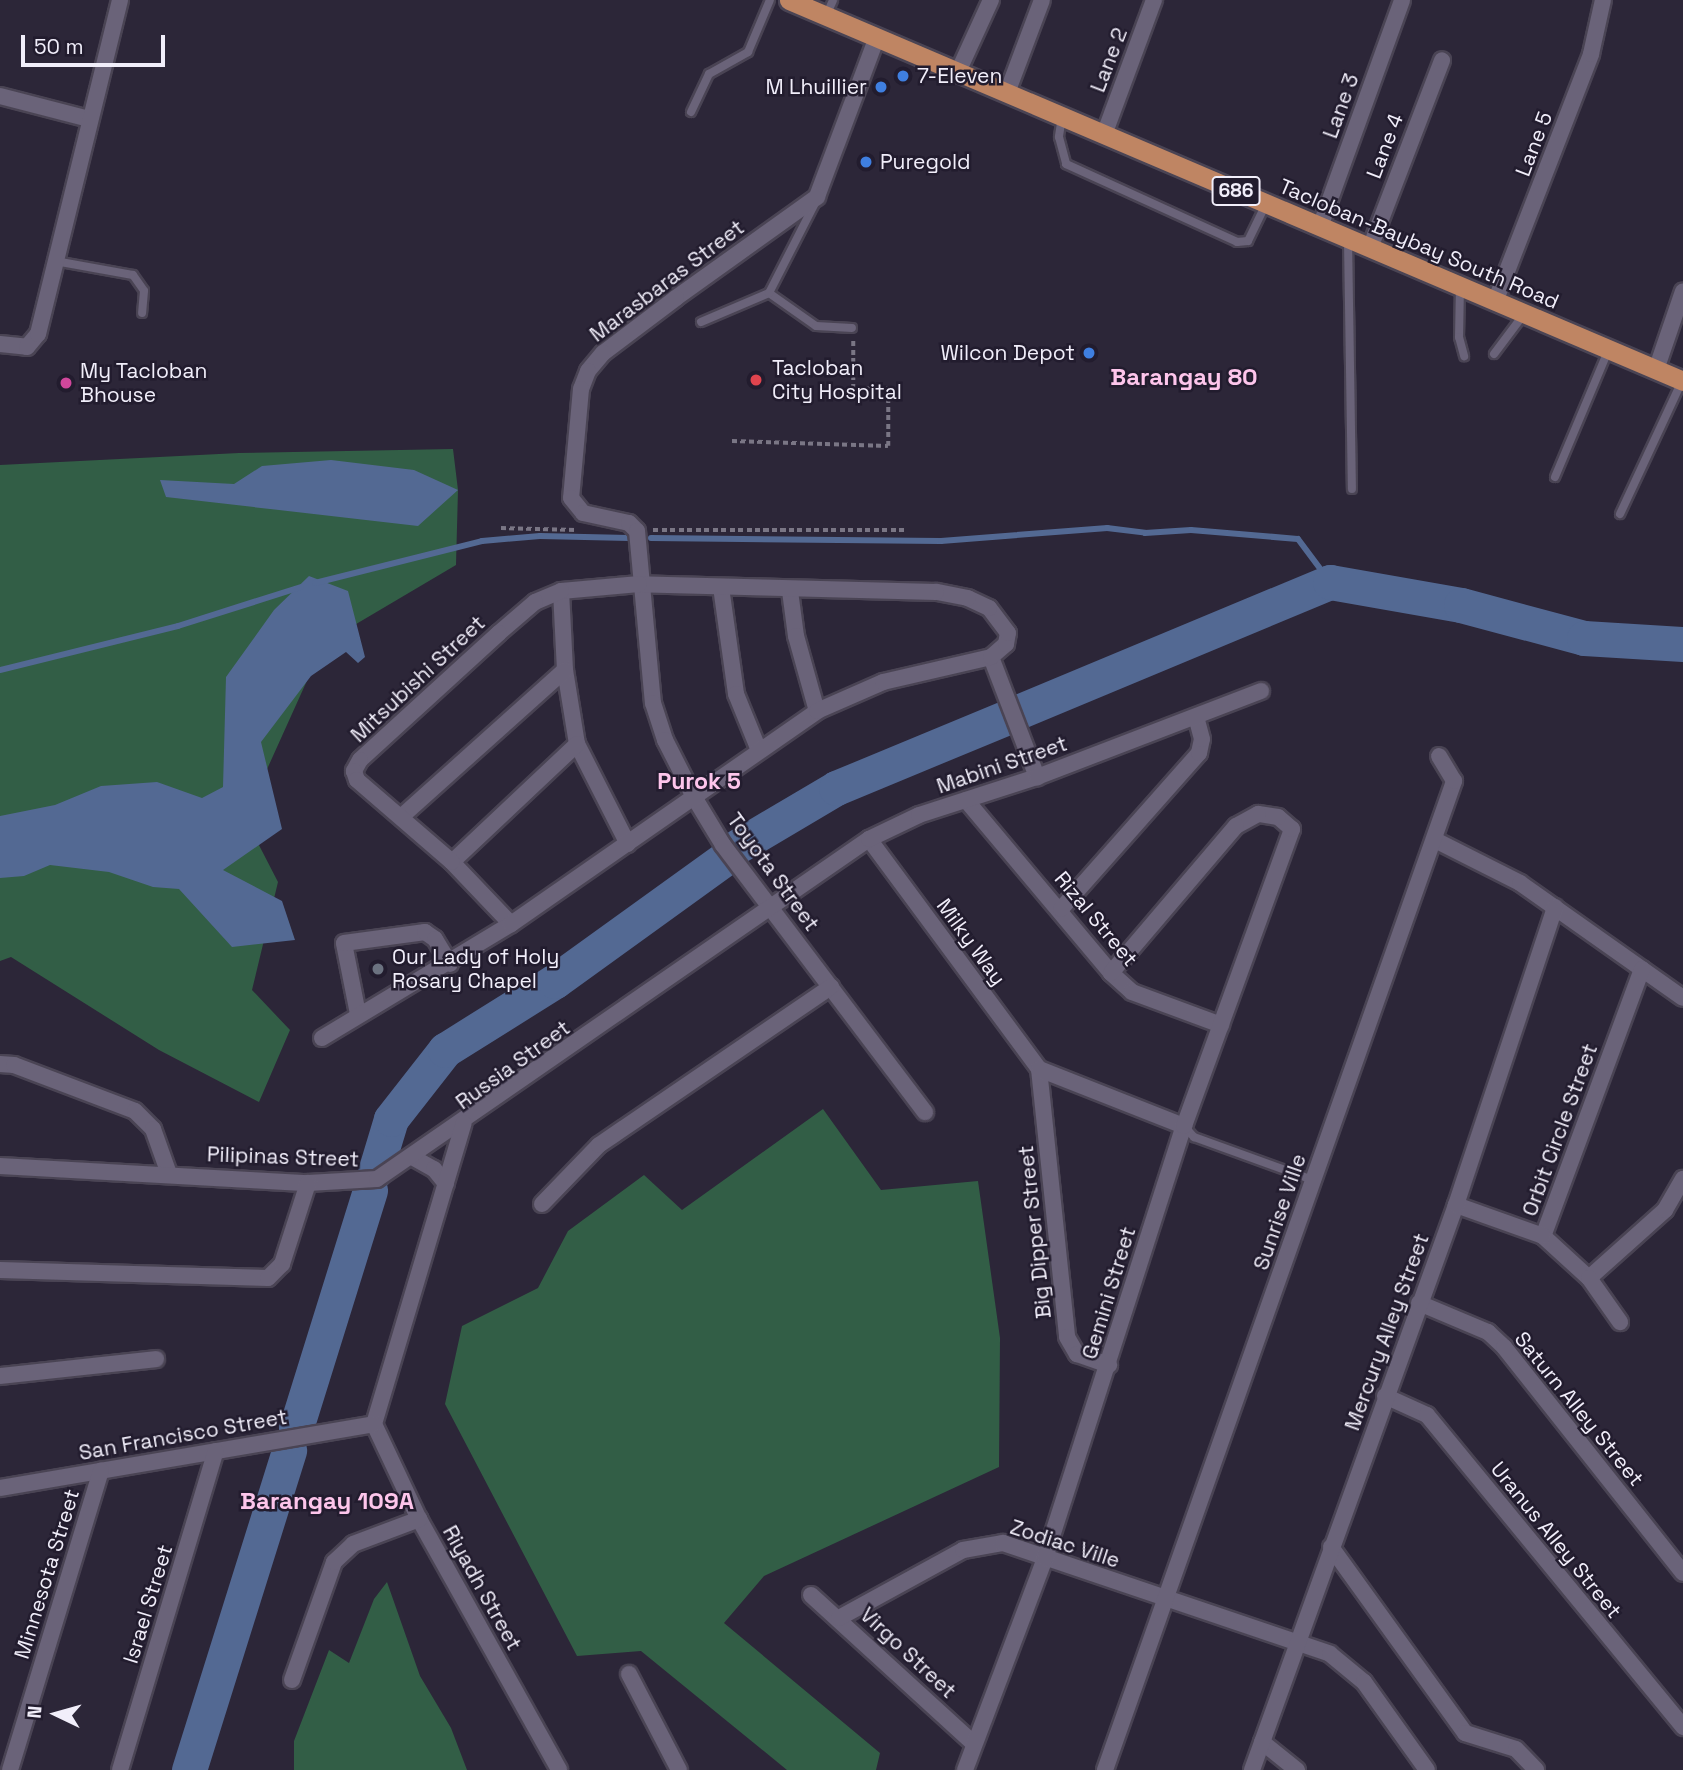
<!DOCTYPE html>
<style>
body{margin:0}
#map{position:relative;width:1683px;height:1770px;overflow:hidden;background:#2c2638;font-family:"Space Grotesk",sans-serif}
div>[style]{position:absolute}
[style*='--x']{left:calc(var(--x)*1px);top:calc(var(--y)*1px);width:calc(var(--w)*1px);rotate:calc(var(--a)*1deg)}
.green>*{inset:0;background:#325e46}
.water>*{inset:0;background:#536993}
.stream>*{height:6px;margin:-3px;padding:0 3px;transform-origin:3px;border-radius:3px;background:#536993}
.river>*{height:35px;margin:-17.5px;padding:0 17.5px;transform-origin:17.5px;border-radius:17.5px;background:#536993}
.path>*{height:3.5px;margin-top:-1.75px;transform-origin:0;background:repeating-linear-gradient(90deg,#7a7685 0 5px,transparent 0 8.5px)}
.roads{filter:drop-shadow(2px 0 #4a4454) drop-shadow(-2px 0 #4a4454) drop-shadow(0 2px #4a4454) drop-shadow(0 -2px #4a4454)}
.service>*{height:8px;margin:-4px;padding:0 4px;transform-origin:4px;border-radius:4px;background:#6a6379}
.minor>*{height:16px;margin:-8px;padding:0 8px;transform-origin:8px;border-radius:8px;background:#6a6379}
.primary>*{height:19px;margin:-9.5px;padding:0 9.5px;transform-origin:9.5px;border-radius:9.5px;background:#bf8563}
.dots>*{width:19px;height:19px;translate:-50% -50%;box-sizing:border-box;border:4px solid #221c2e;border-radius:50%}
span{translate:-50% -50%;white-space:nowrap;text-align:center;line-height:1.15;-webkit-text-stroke:5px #221c2e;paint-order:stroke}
.shield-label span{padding:2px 5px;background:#221c2e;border:2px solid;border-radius:5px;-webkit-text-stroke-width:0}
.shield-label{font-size:19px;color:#f1eefa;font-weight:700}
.street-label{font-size:21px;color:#f1eefa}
.poi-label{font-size:21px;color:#f1eefa}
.left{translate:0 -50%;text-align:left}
.right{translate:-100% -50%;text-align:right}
.neighbourhood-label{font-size:23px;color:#fdc5eb;font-weight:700}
.quarter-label{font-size:24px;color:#fdc5eb;font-weight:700}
.north{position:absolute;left:21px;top:1679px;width:70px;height:70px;-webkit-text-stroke:5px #221c2e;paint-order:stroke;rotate:275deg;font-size:19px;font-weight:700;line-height:28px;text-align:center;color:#f1eefa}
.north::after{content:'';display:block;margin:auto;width:24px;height:32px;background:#f1eefa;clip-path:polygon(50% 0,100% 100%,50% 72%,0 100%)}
.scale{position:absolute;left:21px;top:35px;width:144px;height:32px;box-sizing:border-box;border:4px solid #f1eefa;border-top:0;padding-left:9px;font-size:21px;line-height:24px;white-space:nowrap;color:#f1eefa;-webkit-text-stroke:5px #221c2e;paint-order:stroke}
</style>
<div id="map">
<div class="green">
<div style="clip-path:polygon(453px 449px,458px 490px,456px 565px,324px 643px,245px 818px,278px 882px,252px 990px,290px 1030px,259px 1102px,159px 1050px,11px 957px,0 961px,0 465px,239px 453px)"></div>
<div style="clip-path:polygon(823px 1109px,881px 1190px,978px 1181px,1000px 1338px,999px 1467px,764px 1576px,724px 1623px,880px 1753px,876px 1770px,787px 1770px,641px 1651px,577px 1656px,445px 1404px,462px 1326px,538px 1288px,568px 1231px,644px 1175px,682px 1210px)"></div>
<div style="clip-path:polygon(387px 1582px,420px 1676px,451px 1728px,467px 1770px,294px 1770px,294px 1741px,329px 1650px,349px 1663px,374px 1599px)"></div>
</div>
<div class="water">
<div style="clip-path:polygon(331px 460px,414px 470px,458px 490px,418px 526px,166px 497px,160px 480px,234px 484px,262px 466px)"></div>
<div style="clip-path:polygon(309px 576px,348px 591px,365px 657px,358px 663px,346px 652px,311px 676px,261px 742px,282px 829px,223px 870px,282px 901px,295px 940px,232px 947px,179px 889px,153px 887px,109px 872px,50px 865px,24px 876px,0 878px,0 816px,55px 805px,101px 786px,157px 782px,202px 798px,223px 787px,226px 677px,274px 610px)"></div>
</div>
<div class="stream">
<div style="--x:651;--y:538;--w:290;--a:0.6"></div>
<div style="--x:941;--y:541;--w:167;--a:-4.5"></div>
<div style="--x:1107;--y:528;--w:38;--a:7"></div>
<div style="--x:1145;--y:533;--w:46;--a:-3.7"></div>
<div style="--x:1191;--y:530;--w:107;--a:4.8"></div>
<div style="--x:1298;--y:539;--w:54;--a:53.3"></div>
<div style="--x:315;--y:583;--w:172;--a:-14.1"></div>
<div style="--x:482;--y:541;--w:58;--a:-4.9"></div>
<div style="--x:540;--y:536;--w:89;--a:1.3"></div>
<div style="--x:0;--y:670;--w:183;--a:-13.9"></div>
<div style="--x:178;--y:626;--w:129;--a:-17.6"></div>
</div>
<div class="river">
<div style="--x:1020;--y:711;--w:336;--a:-22.6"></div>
<div style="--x:1330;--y:582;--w:133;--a:10"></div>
<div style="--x:1461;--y:605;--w:127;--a:15"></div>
<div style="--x:1584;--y:638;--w:99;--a:3.5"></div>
<div style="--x:738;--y:846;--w:114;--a:-30.6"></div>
<div style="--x:836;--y:788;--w:183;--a:-22.5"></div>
<div style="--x:375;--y:1172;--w:55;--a:-73.2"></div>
<div style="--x:391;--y:1119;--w:88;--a:-52"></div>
<div style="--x:445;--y:1050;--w:130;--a:-32.1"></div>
<div style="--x:555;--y:981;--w:207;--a:-35.8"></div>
<div style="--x:296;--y:1428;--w:249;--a:-72.7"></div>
<div style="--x:189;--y:1770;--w:335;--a:-72.6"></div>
</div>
<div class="path">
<div style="--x:732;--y:441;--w:156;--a:1.8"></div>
<div style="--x:888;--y:446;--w:57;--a:-90"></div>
<div style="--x:888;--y:389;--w:35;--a:180"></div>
<div style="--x:853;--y:389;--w:48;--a:-90"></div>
<div style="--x:501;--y:528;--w:75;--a:1.5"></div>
<div style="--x:653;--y:530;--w:251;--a:0"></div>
</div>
<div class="roads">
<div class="service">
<div style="--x:826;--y:16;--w:17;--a:-66"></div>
<div style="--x:691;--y:112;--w:42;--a:-64.7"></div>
<div style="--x:709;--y:74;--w:45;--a:-29.4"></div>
<div style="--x:748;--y:52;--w:56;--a:-67.1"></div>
<div style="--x:1062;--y:117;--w:20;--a:99"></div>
<div style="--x:1059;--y:137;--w:28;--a:75"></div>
<div style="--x:1066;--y:164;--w:188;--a:24.5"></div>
<div style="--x:1237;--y:242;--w:11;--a:-5"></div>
<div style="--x:1248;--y:241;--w:41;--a:-64.1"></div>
<div style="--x:1348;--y:240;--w:249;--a:89.1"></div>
<div style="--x:55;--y:261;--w:79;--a:10.2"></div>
<div style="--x:133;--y:275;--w:19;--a:55"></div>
<div style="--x:144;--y:291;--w:22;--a:95"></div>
<div style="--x:1460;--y:286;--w:51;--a:91.1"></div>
<div style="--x:1459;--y:337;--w:20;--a:75"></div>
<div style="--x:769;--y:293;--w:57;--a:35.1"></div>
<div style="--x:816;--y:326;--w:36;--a:3"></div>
<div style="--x:701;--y:322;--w:74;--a:-23.1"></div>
<div style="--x:769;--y:293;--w:101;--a:-62.9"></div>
<div style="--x:1494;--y:354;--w:50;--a:-53.1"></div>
<div style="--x:1555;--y:477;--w:137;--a:-67.2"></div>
<div style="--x:1620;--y:514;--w:147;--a:-65"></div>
<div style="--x:1184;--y:1126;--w:15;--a:48"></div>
<div style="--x:1194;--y:1137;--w:127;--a:19.9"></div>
</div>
<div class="minor">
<div style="--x:877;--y:37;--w:171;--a:110.6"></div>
<div style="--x:817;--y:197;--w:173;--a:144.4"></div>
<div style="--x:676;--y:298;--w:91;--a:143"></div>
<div style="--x:603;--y:353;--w:23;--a:130"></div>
<div style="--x:588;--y:371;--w:19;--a:111"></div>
<div style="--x:581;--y:389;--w:109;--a:95.2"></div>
<div style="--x:571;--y:498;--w:19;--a:51"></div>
<div style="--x:583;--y:513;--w:47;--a:12.3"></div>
<div style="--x:629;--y:523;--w:11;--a:45"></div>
<div style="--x:637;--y:531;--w:173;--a:84.7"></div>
<div style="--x:653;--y:703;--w:39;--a:72"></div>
<div style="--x:665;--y:740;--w:64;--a:63"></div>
<div style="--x:694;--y:797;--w:56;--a:58.9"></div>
<div style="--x:723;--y:845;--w:335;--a:52.9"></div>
<div style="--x:958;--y:72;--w:79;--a:-65.4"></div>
<div style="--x:1007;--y:93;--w:99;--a:-69.4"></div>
<div style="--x:0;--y:96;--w:92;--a:14.5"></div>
<div style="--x:1104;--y:135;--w:144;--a:-69.7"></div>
<div style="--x:1320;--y:227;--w:241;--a:-70.1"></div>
<div style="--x:1370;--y:248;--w:201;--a:-69"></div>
<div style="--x:1495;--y:302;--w:266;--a:-68.8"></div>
<div style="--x:1591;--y:54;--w:55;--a:-77.5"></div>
<div style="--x:0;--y:344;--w:27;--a:6"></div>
<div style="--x:27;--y:347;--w:17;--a:-50"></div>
<div style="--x:38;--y:334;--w:344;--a:-76.2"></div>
<div style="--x:1656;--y:370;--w:83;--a:-71.1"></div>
<div style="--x:721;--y:587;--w:108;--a:82"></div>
<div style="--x:736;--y:694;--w:58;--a:67.8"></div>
<div style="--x:561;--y:591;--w:79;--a:87.1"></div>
<div style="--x:565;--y:670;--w:75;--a:80.8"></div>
<div style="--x:577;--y:744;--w:112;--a:63"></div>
<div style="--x:790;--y:591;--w:45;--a:82.4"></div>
<div style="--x:796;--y:636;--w:78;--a:74.4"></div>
<div style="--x:991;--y:657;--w:129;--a:69"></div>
<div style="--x:966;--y:800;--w:226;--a:50"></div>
<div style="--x:1111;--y:973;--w:28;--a:42"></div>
<div style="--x:1132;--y:992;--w:95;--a:20.3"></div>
<div style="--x:401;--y:817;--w:220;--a:-41.9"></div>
<div style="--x:869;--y:839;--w:286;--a:53.5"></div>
<div style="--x:1435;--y:840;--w:95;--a:26.8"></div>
<div style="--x:1520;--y:883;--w:199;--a:35.2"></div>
<div style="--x:1061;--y:909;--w:208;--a:-48.5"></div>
<div style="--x:1199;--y:753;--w:14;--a:-78"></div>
<div style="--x:1202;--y:739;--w:23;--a:-105"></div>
<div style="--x:511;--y:924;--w:86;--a:-133.6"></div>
<div style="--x:452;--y:862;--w:172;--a:-43.3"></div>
<div style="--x:1642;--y:969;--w:285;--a:110.3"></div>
<div style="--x:1543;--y:1236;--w:62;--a:42.4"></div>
<div style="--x:1589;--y:1278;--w:102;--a:-41.8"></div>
<div style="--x:1665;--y:1210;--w:36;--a:-60"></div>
<div style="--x:358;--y:1014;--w:72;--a:-101.2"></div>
<div style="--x:344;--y:943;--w:82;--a:-7.7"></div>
<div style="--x:425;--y:932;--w:12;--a:35"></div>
<div style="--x:435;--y:939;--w:29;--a:59"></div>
<div style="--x:322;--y:1038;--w:221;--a:-31.1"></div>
<div style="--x:511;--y:924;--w:373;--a:-34.8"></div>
<div style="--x:817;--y:711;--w:72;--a:-23.7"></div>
<div style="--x:883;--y:682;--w:111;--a:-13"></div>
<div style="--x:991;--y:657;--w:20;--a:-41"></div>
<div style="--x:1006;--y:644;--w:11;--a:-80"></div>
<div style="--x:1008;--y:633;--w:31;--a:-127"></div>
<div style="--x:989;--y:608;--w:23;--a:-155"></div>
<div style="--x:968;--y:598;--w:33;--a:-169"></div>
<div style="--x:936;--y:592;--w:297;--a:-178.5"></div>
<div style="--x:639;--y:584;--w:78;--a:174.9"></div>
<div style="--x:561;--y:591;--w:28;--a:157"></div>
<div style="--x:535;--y:602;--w:48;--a:139.3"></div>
<div style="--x:499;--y:633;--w:188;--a:137.6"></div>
<div style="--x:360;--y:760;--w:13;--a:119"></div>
<div style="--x:354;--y:771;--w:9;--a:72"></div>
<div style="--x:357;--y:780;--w:125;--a:40.8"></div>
<div style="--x:0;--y:1064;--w:14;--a:4"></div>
<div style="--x:14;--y:1065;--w:129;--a:20.8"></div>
<div style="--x:135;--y:1111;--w:25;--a:45"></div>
<div style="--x:153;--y:1129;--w:48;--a:70.4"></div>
<div style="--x:1039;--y:1069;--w:269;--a:84"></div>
<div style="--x:1067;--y:1337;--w:20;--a:60"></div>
<div style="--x:1077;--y:1354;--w:34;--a:19"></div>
<div style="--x:1039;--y:1069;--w:156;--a:21.5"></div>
<div style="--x:414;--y:1158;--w:23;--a:29"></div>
<div style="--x:434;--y:1169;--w:19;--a:51"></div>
<div style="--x:0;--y:1166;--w:308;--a:3.2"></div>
<div style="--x:308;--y:1183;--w:69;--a:-3.3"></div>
<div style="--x:377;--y:1179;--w:598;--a:-34.65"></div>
<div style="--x:869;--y:839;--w:55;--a:-25.6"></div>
<div style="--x:919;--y:815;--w:124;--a:-17.9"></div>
<div style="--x:1037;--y:777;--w:240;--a:-21"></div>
<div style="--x:542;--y:1204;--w:82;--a:-46"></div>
<div style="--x:599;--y:1145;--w:281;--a:-34.3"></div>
<div style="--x:1456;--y:1205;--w:92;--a:19.6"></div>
<div style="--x:0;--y:1270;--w:268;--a:1.7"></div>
<div style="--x:268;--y:1278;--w:20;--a:-45"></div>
<div style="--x:282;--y:1264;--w:85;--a:-72.2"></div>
<div style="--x:1589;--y:1278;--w:54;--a:54.8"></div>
<div style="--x:1419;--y:1303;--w:75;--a:22.8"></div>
<div style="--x:1488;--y:1332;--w:22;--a:43"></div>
<div style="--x:1504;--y:1347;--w:288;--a:51.6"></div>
<div style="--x:0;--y:1376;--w:157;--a:-6.2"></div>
<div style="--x:1385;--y:1396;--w:46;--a:24.3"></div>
<div style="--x:1427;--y:1415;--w:404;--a:50.6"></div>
<div style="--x:374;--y:1424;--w:105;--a:64.7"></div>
<div style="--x:419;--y:1519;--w:287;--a:60.8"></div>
<div style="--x:374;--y:1424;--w:314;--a:-73.4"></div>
<div style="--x:0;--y:1488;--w:379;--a:-9.7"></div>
<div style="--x:1331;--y:1547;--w:229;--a:54.2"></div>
<div style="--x:1465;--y:1733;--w:53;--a:17.4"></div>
<div style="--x:1516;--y:1749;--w:29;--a:46"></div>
<div style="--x:811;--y:1595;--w:221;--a:42.4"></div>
<div style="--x:839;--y:1618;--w:141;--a:-28.7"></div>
<div style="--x:963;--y:1550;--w:41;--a:-9.9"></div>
<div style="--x:1003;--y:1543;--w:345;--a:18.7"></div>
<div style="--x:1330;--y:1654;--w:44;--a:39.5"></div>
<div style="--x:1364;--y:1682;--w:108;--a:54.4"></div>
<div style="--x:629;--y:1674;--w:108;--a:62.5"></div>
<div style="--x:292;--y:1680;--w:125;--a:-70.4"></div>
<div style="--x:334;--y:1562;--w:26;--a:-43"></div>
<div style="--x:353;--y:1544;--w:71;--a:-20.7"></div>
<div style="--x:1262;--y:1742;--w:45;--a:38.7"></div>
<div style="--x:10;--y:1770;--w:313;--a:-73.1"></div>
<div style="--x:120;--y:1770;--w:333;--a:-73.3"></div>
<div style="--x:965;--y:1770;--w:227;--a:-69.3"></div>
<div style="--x:1045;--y:1558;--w:454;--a:-72.2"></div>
<div style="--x:1184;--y:1126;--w:316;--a:-70"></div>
<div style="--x:1292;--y:829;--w:18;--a:-139"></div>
<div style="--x:1278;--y:817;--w:20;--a:-171"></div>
<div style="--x:1258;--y:814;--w:25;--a:151"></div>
<div style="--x:1236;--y:826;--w:193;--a:130.4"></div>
<div style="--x:1105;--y:1770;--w:1049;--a:-70.56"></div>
<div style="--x:1454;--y:781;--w:29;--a:-121"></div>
<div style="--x:1252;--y:1770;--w:601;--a:-70.15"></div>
<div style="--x:1456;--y:1205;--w:314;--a:-71.6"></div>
</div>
<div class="primary">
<div style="--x:789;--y:0;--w:972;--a:23.08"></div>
</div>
</div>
<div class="dots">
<div style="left:903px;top:76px;background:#3f7fe0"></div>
<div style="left:881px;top:87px;background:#3f7fe0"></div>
<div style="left:866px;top:162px;background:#3f7fe0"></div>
<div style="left:1089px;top:353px;background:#3f7fe0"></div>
<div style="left:756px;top:380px;background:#e0444e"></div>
<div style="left:66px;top:383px;background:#d1479c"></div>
<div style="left:378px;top:969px;background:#6b7280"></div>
</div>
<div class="shield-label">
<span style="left:1236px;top:191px">686</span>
</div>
<div class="street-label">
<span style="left:1109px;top:60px;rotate:-69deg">Lane 2</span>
<span style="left:1341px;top:106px;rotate:-70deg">Lane 3</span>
<span style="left:1534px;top:144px;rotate:-69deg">Lane 5</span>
<span style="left:1385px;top:146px;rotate:-69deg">Lane 4</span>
<span style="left:1419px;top:244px;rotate:23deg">Tacloban-Baybay South Road</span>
<span style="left:667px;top:281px;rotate:-37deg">Marasbaras Street</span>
<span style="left:418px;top:679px;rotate:-43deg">Mitsubishi Street</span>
<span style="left:1002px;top:765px;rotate:-19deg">Mabini Street</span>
<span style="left:773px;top:872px;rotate:54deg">Toyota Street</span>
<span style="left:1096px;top:919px;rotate:50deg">Rizal Street</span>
<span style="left:971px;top:942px;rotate:54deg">Milky Way</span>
<span style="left:513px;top:1065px;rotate:-36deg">Russia Street</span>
<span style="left:1560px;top:1130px;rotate:-70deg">Orbit Circle Street</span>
<span style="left:283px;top:1157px;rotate:2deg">Pilipinas Street</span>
<span style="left:1280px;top:1212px;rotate:-71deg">Sunrise Ville</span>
<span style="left:1035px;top:1232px;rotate:-96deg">Big Dipper Street</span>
<span style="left:1109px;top:1293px;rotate:-73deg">Gemini Street</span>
<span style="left:1387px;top:1332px;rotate:-70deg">Mercury Alley Street</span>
<span style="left:1579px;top:1409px;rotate:51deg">Saturn Alley Street</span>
<span style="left:183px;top:1435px;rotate:-10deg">San Francisco Street</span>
<span style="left:1556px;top:1540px;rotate:51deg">Uranus Alley Street</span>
<span style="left:1065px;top:1544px;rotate:18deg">Zodiac Ville</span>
<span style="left:47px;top:1574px;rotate:-73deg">Minnesota Street</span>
<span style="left:482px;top:1588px;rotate:61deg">Riyadh Street</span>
<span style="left:148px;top:1604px;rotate:-73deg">Israel Street</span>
<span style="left:908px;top:1653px;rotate:43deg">Virgo Street</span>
</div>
<div class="poi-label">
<span class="left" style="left:917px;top:76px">7-Eleven</span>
<span class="right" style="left:867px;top:87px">M Lhuillier</span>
<span class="left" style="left:880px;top:162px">Puregold</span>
<span class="right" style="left:1075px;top:353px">Wilcon Depot</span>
<span class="left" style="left:772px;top:380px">Tacloban<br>City Hospital</span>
<span class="left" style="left:80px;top:383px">My Tacloban<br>Bhouse</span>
<span class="left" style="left:392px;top:969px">Our Lady of Holy<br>Rosary Chapel</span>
</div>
<div class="neighbourhood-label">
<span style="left:699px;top:781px">Purok 5</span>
</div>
<div class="quarter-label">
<span style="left:1184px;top:377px">Barangay 80</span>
<span style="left:327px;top:1501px">Barangay 109A</span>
</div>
<div class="north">N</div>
<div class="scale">50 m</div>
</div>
